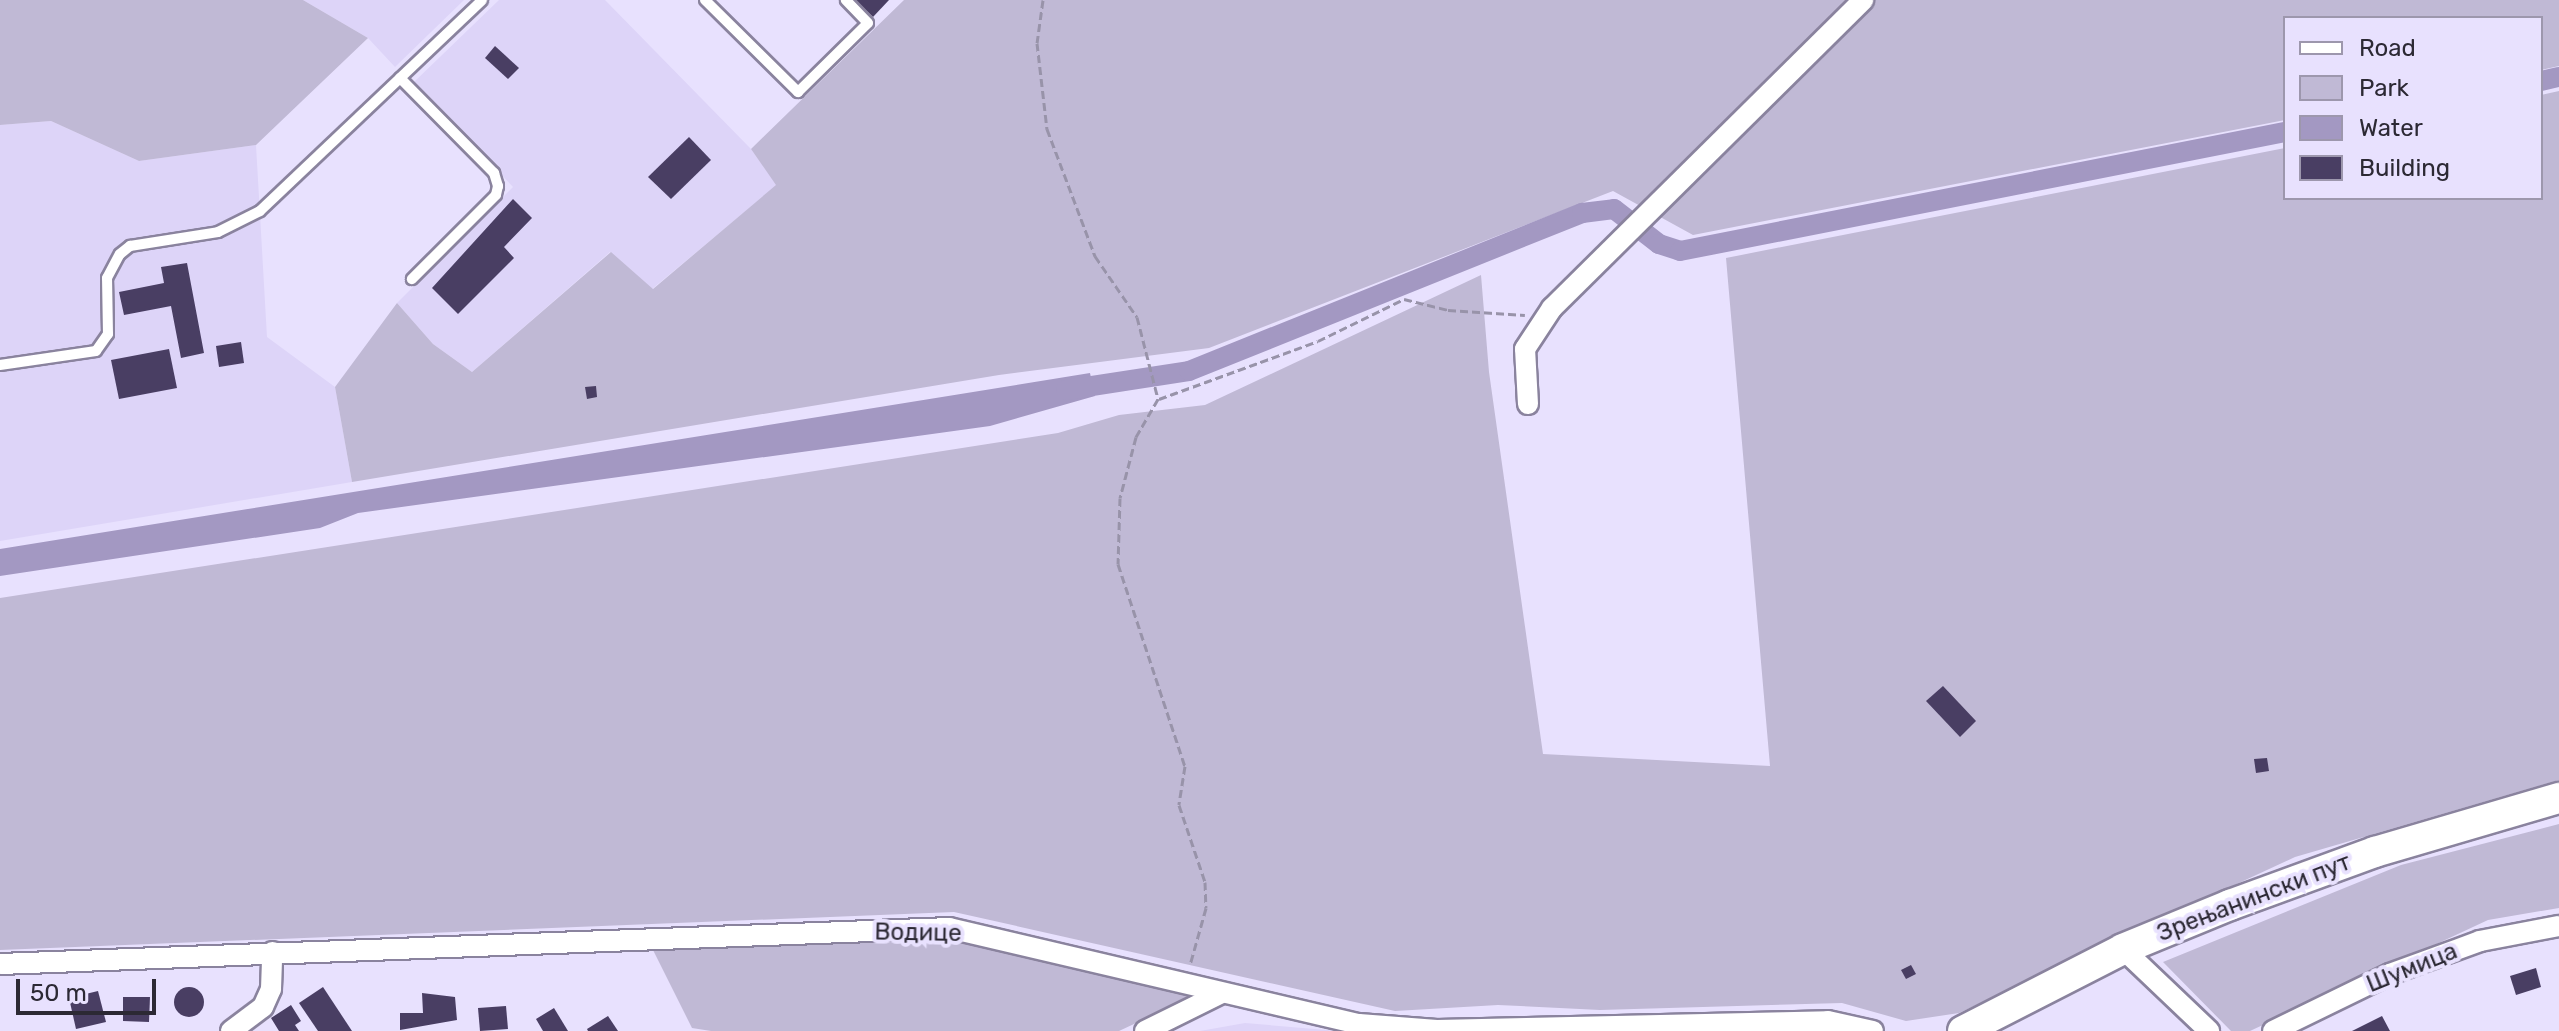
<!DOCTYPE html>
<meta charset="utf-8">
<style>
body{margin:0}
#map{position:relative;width:2559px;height:1031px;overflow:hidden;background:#e8e1fe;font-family:Rubik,sans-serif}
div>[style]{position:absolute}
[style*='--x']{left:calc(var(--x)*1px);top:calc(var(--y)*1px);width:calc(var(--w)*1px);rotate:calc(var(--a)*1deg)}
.built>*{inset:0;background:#ddd4f8}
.green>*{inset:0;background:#c0b9d5}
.water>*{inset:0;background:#a398c2}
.canal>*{height:20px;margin:-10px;padding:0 10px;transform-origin:10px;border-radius:10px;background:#a398c2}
.building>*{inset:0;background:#493e63}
.round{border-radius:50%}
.path>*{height:3px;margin-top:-1.5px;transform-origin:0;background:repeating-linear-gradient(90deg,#9893a9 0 8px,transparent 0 12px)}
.roads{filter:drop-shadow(2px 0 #8a839e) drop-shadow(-2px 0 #8a839e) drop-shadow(0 2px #8a839e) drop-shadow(0 -2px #8a839e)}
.service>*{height:10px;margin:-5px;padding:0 5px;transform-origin:5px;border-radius:5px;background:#fff}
.minor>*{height:20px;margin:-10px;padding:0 10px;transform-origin:10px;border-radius:10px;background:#fff}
.primary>*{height:30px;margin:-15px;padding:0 15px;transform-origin:15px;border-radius:15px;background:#fff}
span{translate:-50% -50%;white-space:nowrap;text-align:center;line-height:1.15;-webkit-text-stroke:8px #e8e1fe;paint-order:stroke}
.street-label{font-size:24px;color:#2c2934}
.legend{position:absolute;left:2283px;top:16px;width:260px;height:184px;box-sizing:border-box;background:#e8e1fe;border:2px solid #9d97ad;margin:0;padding:10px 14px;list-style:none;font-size:24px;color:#2c2934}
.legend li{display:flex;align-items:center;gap:16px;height:40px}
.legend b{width:40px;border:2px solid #9d97ad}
.scale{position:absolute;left:16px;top:979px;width:140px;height:36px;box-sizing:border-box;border:4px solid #2c2934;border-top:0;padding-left:10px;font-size:24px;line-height:28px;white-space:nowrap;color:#2c2934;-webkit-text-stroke:6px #e8e1fe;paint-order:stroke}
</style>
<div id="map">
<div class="built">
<div style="clip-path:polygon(303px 0,464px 0,395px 67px,368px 38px)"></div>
<div style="clip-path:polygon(499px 0,605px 0,751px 149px,777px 185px,652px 289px,610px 252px,472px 372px,433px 344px,397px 303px,513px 187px,414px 82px)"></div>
<div style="clip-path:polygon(51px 121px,139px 161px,256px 145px,267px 337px,335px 387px,352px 482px,0 541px,0 125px)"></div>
<div style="clip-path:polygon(1245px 1023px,1338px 1031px,1200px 1031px)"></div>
</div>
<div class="green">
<div style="clip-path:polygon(0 0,303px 0,368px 38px,256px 145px,139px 161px,51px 121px,0 125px)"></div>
<div style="clip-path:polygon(904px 0,2559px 0,2559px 66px,2541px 70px,2541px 18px,2285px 18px,2285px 120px,1693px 235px,1613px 191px,1209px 348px,999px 375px,352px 482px,335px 387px,397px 303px,433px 344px,472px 372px,611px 252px,653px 289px,776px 185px,751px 149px)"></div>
<div style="clip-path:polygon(2559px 91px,2559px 780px,2295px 857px,1959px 1013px,1906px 1021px,1842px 1003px,1600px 1010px,1498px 1005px,1395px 1011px,954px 912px,0 950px,0 598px,1058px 433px,1119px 415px,1205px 405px,1481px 275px,1489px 372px,1543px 754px,1770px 766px,1726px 258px,2285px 148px,2285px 198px,2541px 198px,2541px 95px)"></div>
<div style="clip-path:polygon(2559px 824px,2559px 908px,2488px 920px,2250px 1031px,2231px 1031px,2163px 962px,2401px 865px)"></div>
<div style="clip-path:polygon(947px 936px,1194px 996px,1119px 1031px,711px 1031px,692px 1028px,649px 942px)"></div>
</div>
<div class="water">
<div style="clip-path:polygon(1090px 373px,1095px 396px,990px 426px,358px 513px,320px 528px,0 576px,0 549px)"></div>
</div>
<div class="canal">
<div style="--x:2541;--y:81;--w:18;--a:-13"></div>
<div style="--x:1066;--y:390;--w:124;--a:-8.8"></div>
<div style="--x:1189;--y:371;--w:424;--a:-21.9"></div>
<div style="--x:1582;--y:213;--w:32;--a:-7"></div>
<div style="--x:1614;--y:209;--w:57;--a:37.9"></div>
<div style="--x:1659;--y:244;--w:22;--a:18"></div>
<div style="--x:1680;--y:251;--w:617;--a:-11.13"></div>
</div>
<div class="building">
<div style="clip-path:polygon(855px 0,889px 0,873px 17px)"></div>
<div style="clip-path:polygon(495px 46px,519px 68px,508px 79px,485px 58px)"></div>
<div style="clip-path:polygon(689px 137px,711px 160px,671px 199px,648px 177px)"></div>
<div style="clip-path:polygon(513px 199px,532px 218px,504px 247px,514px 258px,458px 314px,432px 288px)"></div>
<div style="clip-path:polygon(187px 263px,204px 353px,181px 358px,171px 306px,124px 315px,119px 292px,164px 283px,161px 267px)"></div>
<div style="clip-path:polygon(241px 342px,244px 363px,219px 367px,216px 346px)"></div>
<div style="clip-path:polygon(169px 349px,177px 388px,119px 399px,111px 360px)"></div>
<div style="clip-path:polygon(596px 386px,597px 397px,587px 399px,585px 387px)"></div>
<div style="clip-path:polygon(1943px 686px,1976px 721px,1960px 737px,1926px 701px)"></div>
<div style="clip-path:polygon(2267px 758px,2269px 771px,2256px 773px,2254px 759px)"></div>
<div style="clip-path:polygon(1911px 965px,1916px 974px,1906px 979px,1901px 970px)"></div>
<div style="clip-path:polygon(2536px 968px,2541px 987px,2516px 995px,2510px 976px)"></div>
<div style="clip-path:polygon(323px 987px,352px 1031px,318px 1031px,299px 1003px)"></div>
<div class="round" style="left:174px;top:987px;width:30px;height:30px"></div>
<div style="clip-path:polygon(98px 991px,106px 1022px,76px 1029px,69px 998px)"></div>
<div style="clip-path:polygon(422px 993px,455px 997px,457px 1020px,400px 1030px,400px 1013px,423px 1013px)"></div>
<div style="clip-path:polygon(123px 997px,150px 997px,149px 1022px,123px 1021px)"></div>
<div style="clip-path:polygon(291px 1005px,301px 1021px,295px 1025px,299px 1031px,279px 1031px,271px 1018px)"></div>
<div style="clip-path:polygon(506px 1006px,508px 1029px,480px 1031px,478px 1008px)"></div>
<div style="clip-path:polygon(554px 1008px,568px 1031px,543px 1031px,536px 1019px)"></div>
<div style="clip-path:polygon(608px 1016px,618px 1031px,588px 1031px,587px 1029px)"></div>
<div style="clip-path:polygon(2382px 1016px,2390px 1031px,2352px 1031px)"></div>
</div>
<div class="path">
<div style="--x:1043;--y:0;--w:43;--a:97.9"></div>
<div style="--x:1037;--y:43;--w:87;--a:83.4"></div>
<div style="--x:1047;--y:129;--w:136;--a:69.3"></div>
<div style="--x:1095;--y:256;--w:74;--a:55.5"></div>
<div style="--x:1137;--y:317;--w:85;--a:75.6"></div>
<div style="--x:1158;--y:399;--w:44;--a:120.1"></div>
<div style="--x:1136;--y:437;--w:63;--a:104.7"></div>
<div style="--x:1120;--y:498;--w:66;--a:91.7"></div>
<div style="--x:1118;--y:564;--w:213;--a:71.7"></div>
<div style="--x:1185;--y:766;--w:39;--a:99"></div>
<div style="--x:1179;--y:805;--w:81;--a:71.3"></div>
<div style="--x:1205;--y:882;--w:26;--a:88"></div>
<div style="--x:1206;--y:908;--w:59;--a:105.7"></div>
<div style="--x:1159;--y:399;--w:169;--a:-20"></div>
<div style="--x:1318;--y:341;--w:96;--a:-26"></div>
<div style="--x:1404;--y:299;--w:45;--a:14"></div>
<div style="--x:1448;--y:310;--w:77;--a:3.7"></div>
</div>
<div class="roads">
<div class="service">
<div style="--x:705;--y:0;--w:131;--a:44.7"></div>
<div style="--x:798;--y:92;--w:98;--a:-44.6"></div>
<div style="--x:868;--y:23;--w:32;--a:-134"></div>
<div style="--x:400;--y:78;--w:134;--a:45.3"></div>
<div style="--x:494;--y:173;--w:14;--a:73"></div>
<div style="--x:498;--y:186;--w:9;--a:103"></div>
<div style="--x:496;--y:195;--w:119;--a:135"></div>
<div style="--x:0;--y:365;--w:97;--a:-8.3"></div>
<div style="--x:96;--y:351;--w:21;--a:-55"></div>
<div style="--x:108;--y:334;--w:56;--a:-91"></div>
<div style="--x:107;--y:278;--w:27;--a:-62"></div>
<div style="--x:120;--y:254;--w:13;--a:-39"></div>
<div style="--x:130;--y:246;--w:89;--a:-9"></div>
<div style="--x:218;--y:232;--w:47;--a:-26.6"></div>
<div style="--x:260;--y:211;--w:306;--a:-43.5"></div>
</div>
<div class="minor">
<div style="--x:1528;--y:404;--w:55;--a:-93.1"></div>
<div style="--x:1525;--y:349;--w:49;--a:-56.6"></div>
<div style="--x:1552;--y:308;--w:438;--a:-44.7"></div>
<div style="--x:2123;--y:949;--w:119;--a:43.6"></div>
<div style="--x:0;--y:964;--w:950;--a:-2.17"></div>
<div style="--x:949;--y:928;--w:421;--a:13.2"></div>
<div style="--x:1359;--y:1024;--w:78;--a:4.4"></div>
<div style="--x:1437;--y:1030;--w:391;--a:-1.3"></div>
<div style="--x:1828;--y:1021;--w:46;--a:12.5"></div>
<div style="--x:231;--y:1031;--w:40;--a:-37"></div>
<div style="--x:263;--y:1007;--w:20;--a:-66"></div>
<div style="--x:271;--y:989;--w:37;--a:-88"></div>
<div style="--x:1145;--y:1031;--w:86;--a:-26.3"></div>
<div style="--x:2273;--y:1031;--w:130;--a:-26"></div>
<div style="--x:2390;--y:974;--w:96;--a:-20.1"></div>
<div style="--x:2480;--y:941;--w:80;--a:-10.8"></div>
</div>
<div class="primary">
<div style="--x:1963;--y:1031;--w:180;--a:-27.1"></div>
<div style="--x:2123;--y:949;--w:116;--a:-22.4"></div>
<div style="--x:2230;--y:905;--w:154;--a:-20.1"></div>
<div style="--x:2375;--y:852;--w:192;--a:-16.4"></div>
</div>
</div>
<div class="street-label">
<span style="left:2254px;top:898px;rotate:-21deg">Зрењанински пут</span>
<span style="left:918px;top:933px;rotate:1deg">Водице</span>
<span style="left:2412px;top:968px;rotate:-22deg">Шумица</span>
</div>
<ul class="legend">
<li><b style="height:10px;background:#fff"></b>Road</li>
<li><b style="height:22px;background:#c0b9d5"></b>Park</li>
<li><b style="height:22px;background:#a398c2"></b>Water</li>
<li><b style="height:22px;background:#493e63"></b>Building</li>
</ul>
<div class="scale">50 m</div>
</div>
